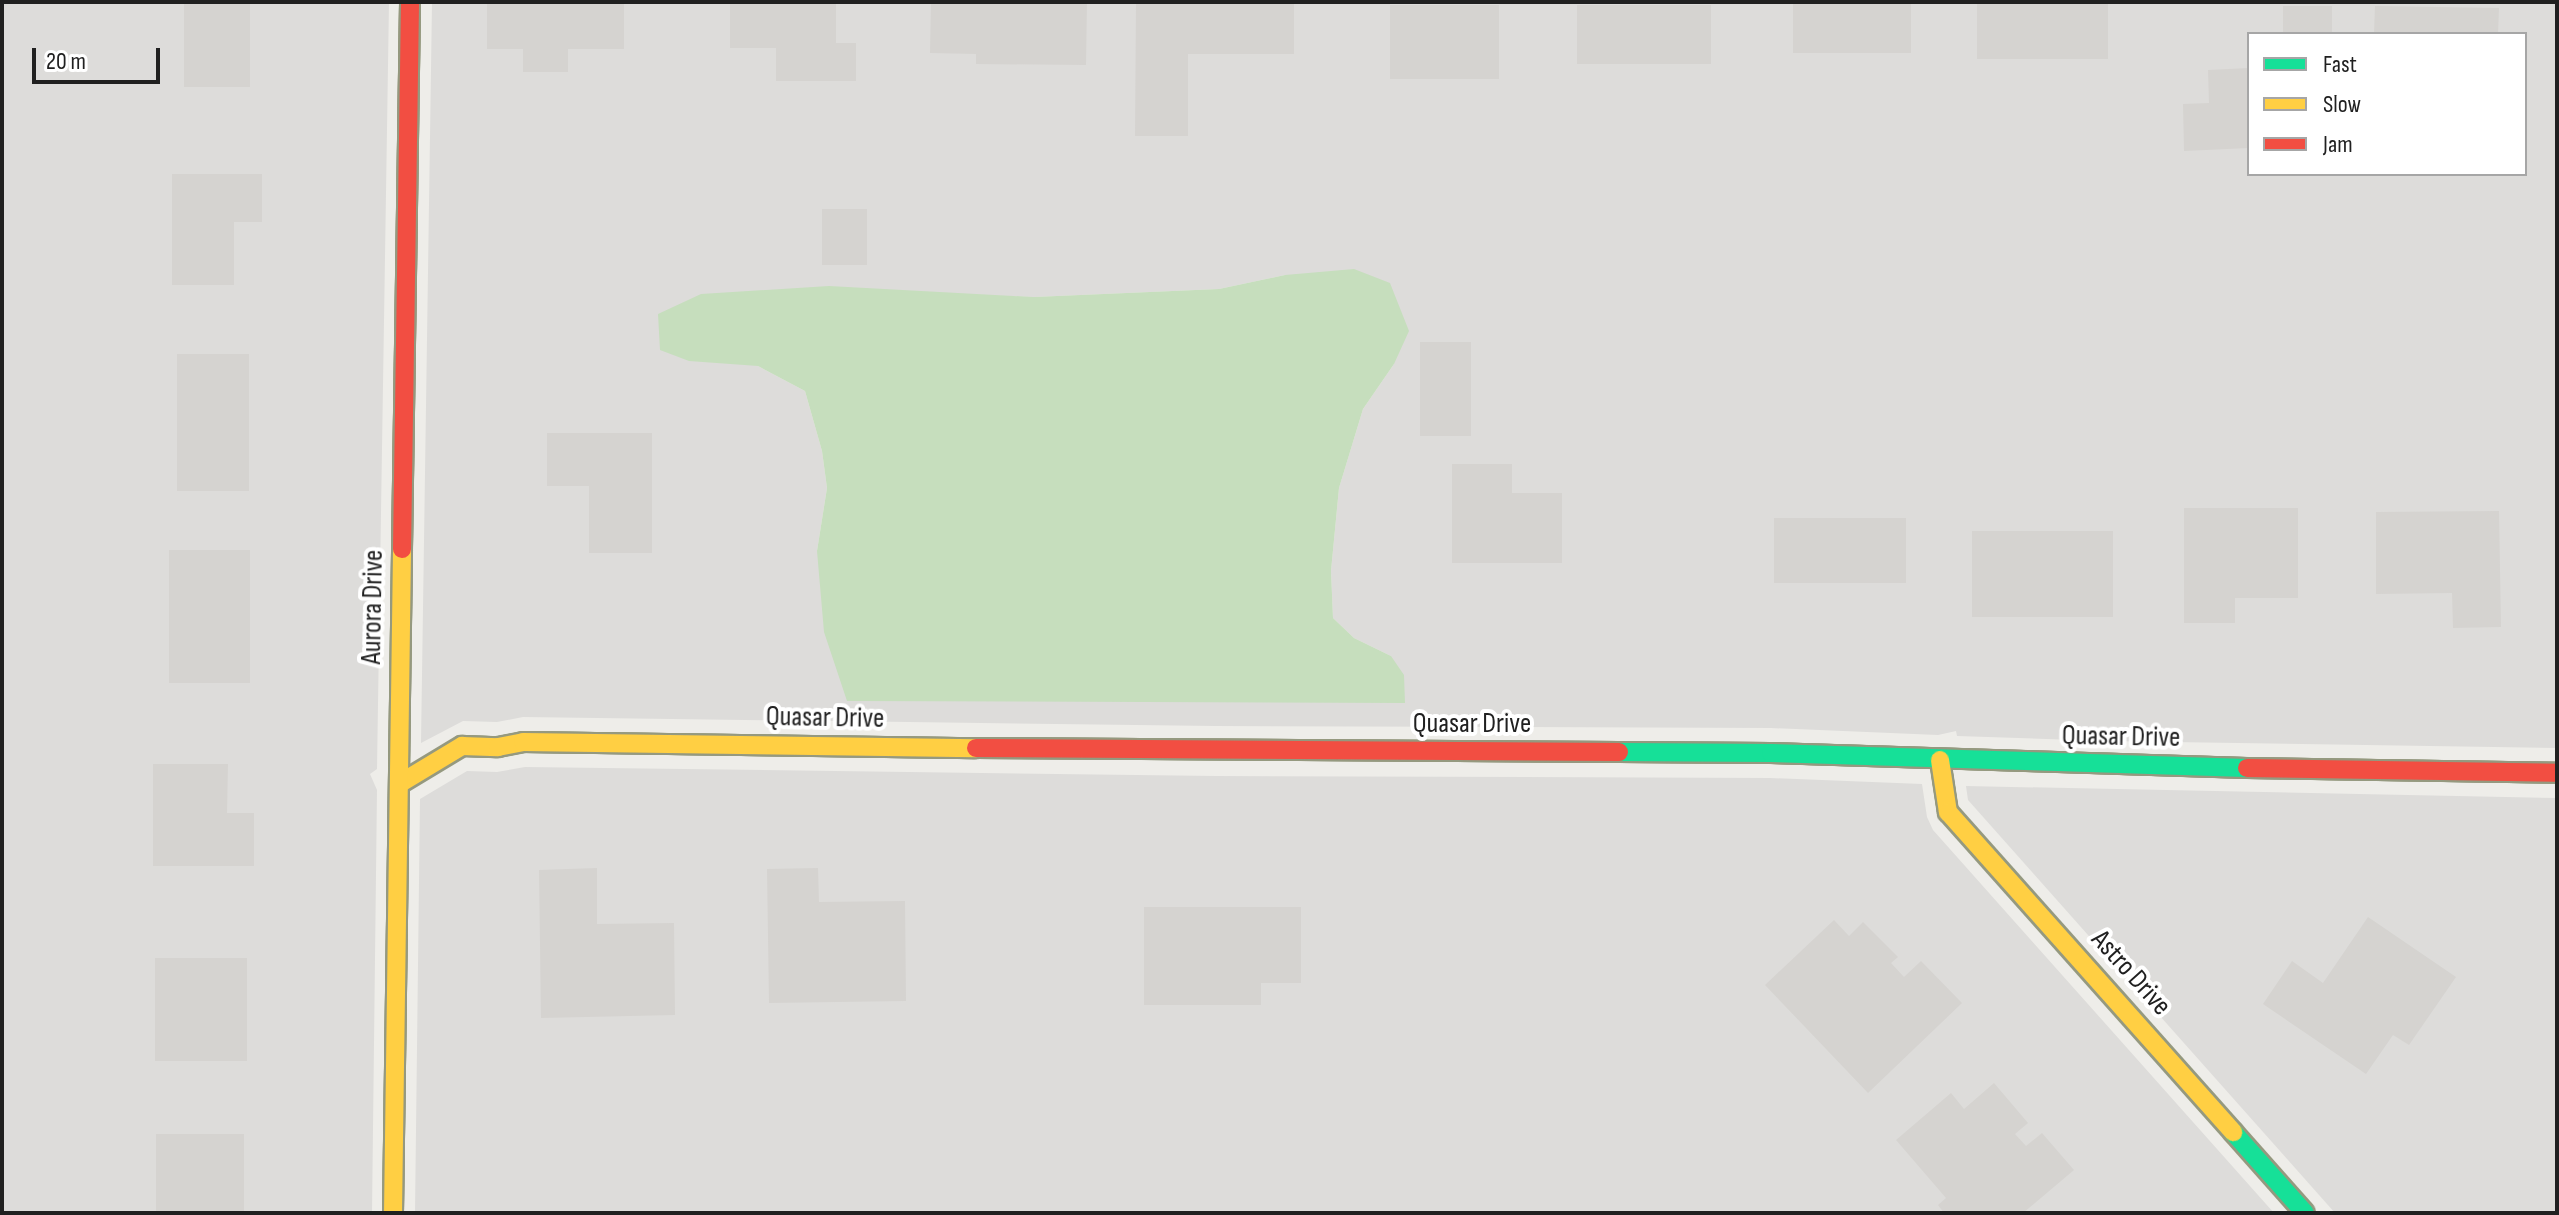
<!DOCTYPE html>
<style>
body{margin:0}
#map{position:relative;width:2559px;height:1215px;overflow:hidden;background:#eeede9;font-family:"Sofia Sans Condensed",sans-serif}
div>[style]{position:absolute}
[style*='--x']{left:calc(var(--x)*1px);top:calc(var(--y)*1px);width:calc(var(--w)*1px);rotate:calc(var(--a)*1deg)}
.residential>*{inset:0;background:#dddcda}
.forest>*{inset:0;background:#c6debd}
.building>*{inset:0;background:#d5d3d0}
.roads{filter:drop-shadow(2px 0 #95997f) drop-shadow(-2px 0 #95997f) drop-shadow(0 2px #95997f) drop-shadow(0 -2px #95997f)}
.fast>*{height:18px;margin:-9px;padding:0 9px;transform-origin:9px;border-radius:9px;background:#16e098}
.slow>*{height:18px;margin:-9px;padding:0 9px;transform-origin:9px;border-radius:9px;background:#ffcf43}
.jam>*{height:18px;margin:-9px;padding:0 9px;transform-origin:9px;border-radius:9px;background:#f24e42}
span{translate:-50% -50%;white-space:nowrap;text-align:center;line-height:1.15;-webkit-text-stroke:8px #fff;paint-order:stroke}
.street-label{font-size:28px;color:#202020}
.frame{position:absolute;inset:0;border:4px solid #202020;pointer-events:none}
.legend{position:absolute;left:2247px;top:32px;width:280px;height:144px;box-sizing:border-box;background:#fff;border:2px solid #a6a6a6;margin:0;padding:10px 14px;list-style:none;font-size:24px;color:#202020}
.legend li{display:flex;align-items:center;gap:16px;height:40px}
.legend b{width:40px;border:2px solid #a6a6a6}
.scale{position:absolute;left:32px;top:48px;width:128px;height:36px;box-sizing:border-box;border:4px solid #202020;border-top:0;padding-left:10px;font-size:24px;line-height:28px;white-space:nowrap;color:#202020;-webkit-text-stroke:6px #fff;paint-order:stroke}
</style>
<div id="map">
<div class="residential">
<div style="clip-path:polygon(2px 2px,389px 2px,377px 769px,370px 774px,377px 790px,372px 1213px,2px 1213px)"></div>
<div style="clip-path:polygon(evenodd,432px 2px,2557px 2px,2557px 748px,2104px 741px,1957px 736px,1956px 731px,1938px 735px,1771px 728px,1216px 726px,523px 717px,497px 722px,463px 721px,421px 743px,432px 2px,2249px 34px,2525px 34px,2525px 174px,2249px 174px,2249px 34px,432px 2px,1285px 275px,1394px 364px,1363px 409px,1339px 488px,1331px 571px,1333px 618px,1354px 638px,1391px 656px,817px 551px,827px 488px,822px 451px,805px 391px,758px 366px,935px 294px,1034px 297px,1219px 289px,1285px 275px)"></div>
<div style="clip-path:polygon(525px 767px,1216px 776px,1770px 778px,1922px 784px,1927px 817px,1933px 830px,2274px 1213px,415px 1213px,420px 799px,467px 771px,497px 772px)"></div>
<div style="clip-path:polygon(1966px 786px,2557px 798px,2557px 1213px,2335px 1213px,1968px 800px)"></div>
</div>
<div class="forest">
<div style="clip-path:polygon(1354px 269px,1390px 283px,1409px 331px,1394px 364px,1363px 409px,1339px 488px,1331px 571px,1333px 618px,1354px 638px,1391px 656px,1404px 675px,1405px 703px,847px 701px,824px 632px,817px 551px,827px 488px,822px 451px,805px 391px,758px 366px,689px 361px,660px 350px,658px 314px,701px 294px,829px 286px,1034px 297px,1219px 289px,1285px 275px)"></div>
</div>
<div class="building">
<div style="clip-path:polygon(184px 2px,250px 2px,250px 87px,184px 87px)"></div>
<div style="clip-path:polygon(487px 2px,624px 2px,624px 49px,568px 49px,568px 72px,523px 72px,523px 49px,487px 49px)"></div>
<div style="clip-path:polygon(730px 2px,836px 2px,836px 43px,856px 43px,856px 81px,776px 81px,776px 48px,730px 48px)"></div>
<div style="clip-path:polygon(931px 2px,1087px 2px,1086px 65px,976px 64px,976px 54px,930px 53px)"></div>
<div style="clip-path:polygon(1136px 2px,1294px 2px,1294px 54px,1188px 54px,1188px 136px,1135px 136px)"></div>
<div style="clip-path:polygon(1793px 2px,1911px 2px,1911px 53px,1793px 53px)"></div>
<div style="clip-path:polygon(1977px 2px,2108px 2px,2108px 59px,1977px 59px)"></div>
<div style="clip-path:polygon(1390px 5px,1499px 5px,1499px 79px,1390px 79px)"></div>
<div style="clip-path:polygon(1577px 5px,1711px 5px,1711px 64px,1577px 64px)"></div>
<div style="clip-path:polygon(2283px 6px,2332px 6px,2332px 34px,2283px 34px)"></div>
<div style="clip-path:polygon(2375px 6px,2499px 8px,2498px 34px,2374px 34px)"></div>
<div style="clip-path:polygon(2249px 68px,2249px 148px,2184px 151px,2183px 104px,2209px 103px,2208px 70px)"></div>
<div style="clip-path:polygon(172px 174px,262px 174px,262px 222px,234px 222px,234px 285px,172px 285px)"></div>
<div style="clip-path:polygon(822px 209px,867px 209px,867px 265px,822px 265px)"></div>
<div style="clip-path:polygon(1420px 342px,1471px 342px,1471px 436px,1420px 436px)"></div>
<div style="clip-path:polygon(177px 354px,249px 354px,249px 491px,177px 491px)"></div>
<div style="clip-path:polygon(547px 433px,652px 433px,652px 553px,589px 553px,589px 486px,547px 486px)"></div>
<div style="clip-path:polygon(1452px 464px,1512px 464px,1512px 493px,1562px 493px,1562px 563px,1452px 563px)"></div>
<div style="clip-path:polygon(2184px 508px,2298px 508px,2298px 598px,2235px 598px,2235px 623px,2184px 623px)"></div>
<div style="clip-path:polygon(2499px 511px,2501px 627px,2453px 628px,2452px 593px,2376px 594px,2376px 512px)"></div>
<div style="clip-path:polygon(1774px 518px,1906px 518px,1906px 583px,1774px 583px)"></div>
<div style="clip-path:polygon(1972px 531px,2113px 531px,2113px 617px,1972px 617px)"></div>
<div style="clip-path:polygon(169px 550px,250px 550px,250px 683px,169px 683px)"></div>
<div style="clip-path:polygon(153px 764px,228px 764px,227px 813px,254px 813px,254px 866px,153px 866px)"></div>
<div style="clip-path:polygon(597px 868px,597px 924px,674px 923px,675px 1015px,541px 1018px,539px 870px)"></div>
<div style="clip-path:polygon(818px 868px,819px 902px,905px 901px,906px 1001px,769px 1003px,767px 869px)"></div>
<div style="clip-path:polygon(1144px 907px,1301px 907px,1301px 983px,1261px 983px,1261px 1005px,1144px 1005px)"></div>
<div style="clip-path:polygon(2368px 917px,2456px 977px,2409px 1045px,2393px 1035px,2366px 1074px,2263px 1004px,2292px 961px,2323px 983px)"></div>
<div style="clip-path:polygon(1834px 920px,1849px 936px,1863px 922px,1898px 957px,1891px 963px,1904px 977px,1921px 961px,1962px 1003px,1868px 1093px,1765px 985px)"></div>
<div style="clip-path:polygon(155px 958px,247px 958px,247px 1061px,155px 1061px)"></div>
<div style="clip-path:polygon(1994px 1083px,2028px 1123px,2015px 1134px,2026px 1146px,2042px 1133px,2074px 1170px,2023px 1213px,1944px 1213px,1938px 1205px,1946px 1198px,1896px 1140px,1951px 1093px,1964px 1109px)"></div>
<div style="clip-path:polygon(156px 1134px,244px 1134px,244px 1213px,156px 1213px)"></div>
</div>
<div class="roads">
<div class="fast">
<div style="--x:1619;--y:752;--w:152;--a:0.4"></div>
<div style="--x:1771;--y:753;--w:476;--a:1.8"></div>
<div style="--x:2233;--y:1132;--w:108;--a:48.4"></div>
</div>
<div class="slow">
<div style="--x:1940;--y:760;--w:53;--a:81.3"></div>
<div style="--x:1948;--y:812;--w:429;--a:48.3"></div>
<div style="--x:399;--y:784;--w:74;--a:-31.1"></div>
<div style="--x:462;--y:746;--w:36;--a:2"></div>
<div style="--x:498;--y:747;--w:25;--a:-11"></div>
<div style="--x:523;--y:742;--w:453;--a:0.8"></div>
<div style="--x:393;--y:1213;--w:664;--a:-89.22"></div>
</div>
<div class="jam">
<div style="--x:402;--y:549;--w:547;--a:-89.16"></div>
<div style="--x:976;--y:748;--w:643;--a:0.36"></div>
<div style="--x:2247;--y:768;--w:310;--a:0.9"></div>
</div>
</div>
<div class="street-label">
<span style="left:373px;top:607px;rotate:-89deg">Aurora Drive</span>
<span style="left:825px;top:718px;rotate:1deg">Quasar Drive</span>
<span style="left:1472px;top:724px">Quasar Drive</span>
<span style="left:2121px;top:737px;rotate:1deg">Quasar Drive</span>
<span style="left:2131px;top:973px;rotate:48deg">Astro Drive</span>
</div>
<div class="frame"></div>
<ul class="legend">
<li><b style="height:10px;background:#16e098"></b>Fast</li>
<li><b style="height:10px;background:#ffcf43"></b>Slow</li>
<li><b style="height:10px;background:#f24e42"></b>Jam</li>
</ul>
<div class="scale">20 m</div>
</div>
